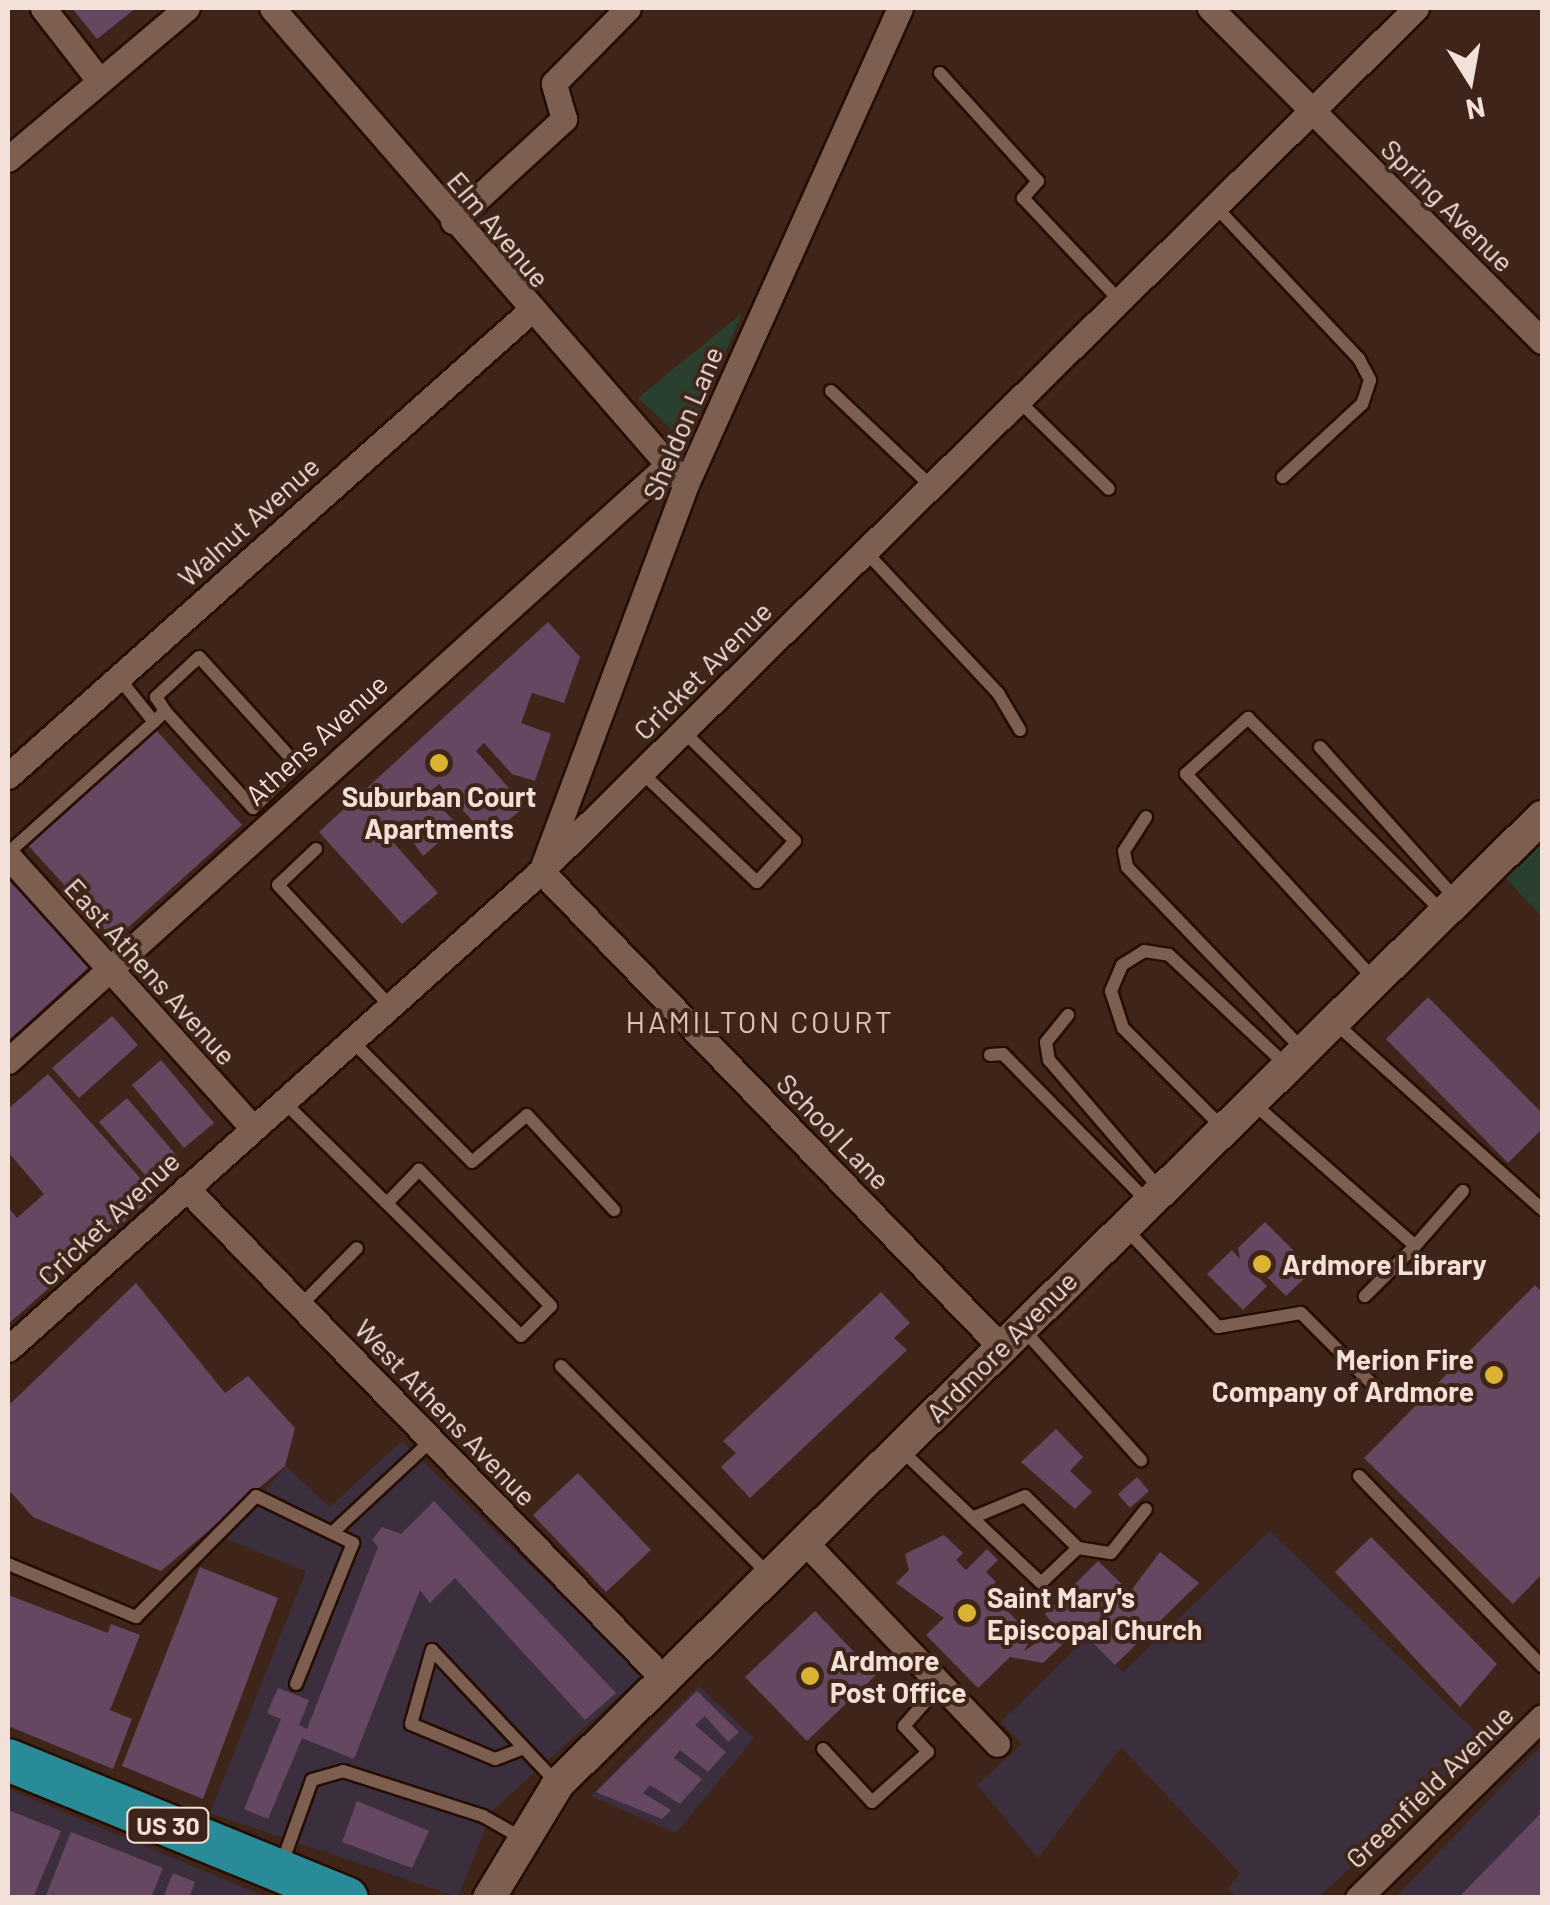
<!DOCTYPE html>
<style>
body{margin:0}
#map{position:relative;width:1550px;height:1905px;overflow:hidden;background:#3f2519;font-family:Barlow,sans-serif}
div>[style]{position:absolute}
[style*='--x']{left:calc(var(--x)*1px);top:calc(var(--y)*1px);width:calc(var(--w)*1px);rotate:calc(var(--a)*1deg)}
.commercial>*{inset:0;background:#3c2f3d}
.green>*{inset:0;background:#29402f}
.building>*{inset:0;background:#654761}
.roads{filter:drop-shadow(2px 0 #250d03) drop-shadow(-2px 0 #250d03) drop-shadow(0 2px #250d03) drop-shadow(0 -2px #250d03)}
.service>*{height:12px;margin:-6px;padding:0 6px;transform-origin:6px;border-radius:6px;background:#7d5f51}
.minor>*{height:25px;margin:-12.5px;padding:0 12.5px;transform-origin:12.5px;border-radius:12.5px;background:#7d5f51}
.tertiary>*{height:32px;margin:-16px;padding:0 16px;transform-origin:16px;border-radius:16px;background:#7d5f51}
.trunk>*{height:42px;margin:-21px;padding:0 21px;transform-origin:21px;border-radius:21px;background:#2a8b98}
.dots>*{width:28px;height:28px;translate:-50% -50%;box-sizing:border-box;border:5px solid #3f2519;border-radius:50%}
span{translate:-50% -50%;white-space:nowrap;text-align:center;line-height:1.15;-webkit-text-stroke:8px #3f2519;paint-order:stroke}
.shield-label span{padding:2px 8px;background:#3f2519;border:2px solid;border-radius:8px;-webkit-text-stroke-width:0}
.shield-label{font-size:25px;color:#f3e1d9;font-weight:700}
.street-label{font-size:28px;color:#f3e1d9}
.poi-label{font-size:28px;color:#f3e1d9;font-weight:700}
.left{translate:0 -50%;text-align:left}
.right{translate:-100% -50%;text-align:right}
.neighbourhood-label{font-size:30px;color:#e3c1b1;letter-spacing:2.5px}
.frame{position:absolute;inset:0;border:10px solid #f3e1d9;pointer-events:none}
.north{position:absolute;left:1420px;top:30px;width:100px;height:100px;-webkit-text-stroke:8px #3f2519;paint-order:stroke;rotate:169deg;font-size:28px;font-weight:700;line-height:40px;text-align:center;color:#f3e1d9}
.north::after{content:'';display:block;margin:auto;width:35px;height:45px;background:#f3e1d9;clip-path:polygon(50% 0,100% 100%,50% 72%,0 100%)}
</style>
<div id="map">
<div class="commercial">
<div style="clip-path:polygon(402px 1441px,642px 1675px,493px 1810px,458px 1897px,210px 1813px,306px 1571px,227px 1539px,285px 1466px,330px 1507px)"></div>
<div style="clip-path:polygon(1270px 1531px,1484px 1740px,1319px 1897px,1236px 1897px,1228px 1889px,1240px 1873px,1121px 1747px,1038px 1858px,977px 1785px,1022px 1744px,1001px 1722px,1087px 1637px,1123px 1672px)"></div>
<div style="clip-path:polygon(699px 1686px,754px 1738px,676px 1833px,591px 1796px)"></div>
<div style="clip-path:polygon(1542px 1746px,1542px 1897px,1395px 1898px,1531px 1756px)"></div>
<div style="clip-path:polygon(8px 1789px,266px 1897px,8px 1897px)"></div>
</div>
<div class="green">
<div style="clip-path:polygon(742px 313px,687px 443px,638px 398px)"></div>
<div style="clip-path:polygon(1542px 841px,1542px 917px,1505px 877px)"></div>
</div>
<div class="building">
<div style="clip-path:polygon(72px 8px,136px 8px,97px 39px)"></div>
<div style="clip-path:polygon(548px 622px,580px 657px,564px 703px,532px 693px,521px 723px,551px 734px,535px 781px,512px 774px,484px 743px,476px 751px,525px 806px,488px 838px,439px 784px,427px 795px,459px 825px,423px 856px,398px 821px,385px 833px,438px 893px,402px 924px,319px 832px)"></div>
<div style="clip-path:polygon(155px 729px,242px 825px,114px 940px,27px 844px)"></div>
<div style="clip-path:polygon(8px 879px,89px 967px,8px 1041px)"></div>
<div style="clip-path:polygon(1428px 997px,1542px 1113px,1542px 1129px,1508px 1163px,1386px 1039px)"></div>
<div style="clip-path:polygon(112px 1016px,138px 1045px,79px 1098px,52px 1068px)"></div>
<div style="clip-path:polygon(161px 1060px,214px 1123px,184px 1148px,132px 1085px)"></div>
<div style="clip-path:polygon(48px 1074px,155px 1195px,8px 1324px,8px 1207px,17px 1218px,44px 1194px,8px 1152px,8px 1109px)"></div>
<div style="clip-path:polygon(127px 1098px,179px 1158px,151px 1182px,99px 1122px)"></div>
<div style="clip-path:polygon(1265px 1222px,1313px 1270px,1286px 1296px,1259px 1269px,1255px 1274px,1267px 1286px,1243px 1310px,1207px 1274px,1232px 1250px,1240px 1259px,1238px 1248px)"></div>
<div style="clip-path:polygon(136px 1283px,225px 1393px,248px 1376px,295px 1428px,285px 1466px,161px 1571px,33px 1517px,8px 1489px,8px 1406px)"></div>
<div style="clip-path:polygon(1535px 1285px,1542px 1293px,1542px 1574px,1513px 1604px,1364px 1458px)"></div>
<div style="clip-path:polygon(881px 1292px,910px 1323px,894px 1338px,907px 1350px,750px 1498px,721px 1467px,736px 1453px,723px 1441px)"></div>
<div style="clip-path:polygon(1056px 1429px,1083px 1457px,1070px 1471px,1092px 1492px,1075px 1509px,1021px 1462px)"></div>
<div style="clip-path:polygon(578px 1473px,651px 1550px,606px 1592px,533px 1515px)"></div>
<div style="clip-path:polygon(1137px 1477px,1149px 1491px,1130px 1508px,1118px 1494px)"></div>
<div style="clip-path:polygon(434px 1501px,616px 1693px,585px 1720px,455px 1578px,430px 1603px,420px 1590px,354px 1759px,302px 1738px,268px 1819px,244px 1809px,281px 1719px,267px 1713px,278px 1688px,309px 1700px,299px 1725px,307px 1729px,378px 1547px,372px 1540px,382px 1527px,401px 1534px)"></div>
<div style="clip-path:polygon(944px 1535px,963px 1553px,956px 1560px,966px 1570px,987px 1549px,998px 1560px,986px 1572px,996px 1582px,987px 1590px,1032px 1636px,1024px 1651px,1057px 1629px,1045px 1614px,1098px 1561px,1130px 1592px,1160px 1552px,1199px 1583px,1115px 1665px,1087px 1637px,1076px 1648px,1068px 1639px,1043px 1663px,1010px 1657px,978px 1688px,926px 1635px,944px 1618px,896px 1583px,909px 1570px,905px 1554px)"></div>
<div style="clip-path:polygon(1371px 1537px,1497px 1664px,1460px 1707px,1335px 1572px)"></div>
<div style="clip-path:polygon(200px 1567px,278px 1598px,203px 1799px,122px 1766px)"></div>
<div style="clip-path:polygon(8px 1595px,108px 1633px,111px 1624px,140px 1635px,110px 1710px,132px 1719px,113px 1769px,8px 1726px)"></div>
<div style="clip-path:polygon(815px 1611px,876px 1675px,807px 1741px,745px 1677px)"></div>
<div style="clip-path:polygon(697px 1691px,739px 1732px,728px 1742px,705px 1716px,695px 1725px,726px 1752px,708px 1772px,680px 1750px,674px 1758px,702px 1779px,680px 1804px,650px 1785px,643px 1793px,671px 1810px,662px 1819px,596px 1792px)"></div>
<div style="clip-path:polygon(357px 1801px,429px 1831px,412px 1868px,342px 1842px)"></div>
<div style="clip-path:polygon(8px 1810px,61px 1831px,33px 1898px,8px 1898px)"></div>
<div style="clip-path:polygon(1542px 1812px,1542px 1898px,1458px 1898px)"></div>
<div style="clip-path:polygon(71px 1832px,163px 1868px,151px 1898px,45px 1898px)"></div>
<div style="clip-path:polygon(173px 1873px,195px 1882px,189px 1898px,163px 1898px)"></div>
</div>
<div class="roads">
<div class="service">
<div style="--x:940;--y:73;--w:146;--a:47.8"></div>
<div style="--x:1038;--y:181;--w:23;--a:131"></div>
<div style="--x:1023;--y:198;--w:140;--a:46.7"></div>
<div style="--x:1215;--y:206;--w:210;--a:46.7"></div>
<div style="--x:1359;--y:359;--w:24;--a:62"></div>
<div style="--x:1370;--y:380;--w:25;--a:108"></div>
<div style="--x:1362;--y:404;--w:108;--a:137.3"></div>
<div style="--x:831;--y:391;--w:138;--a:43.5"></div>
<div style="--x:1018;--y:400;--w:127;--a:44.4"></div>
<div style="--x:865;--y:551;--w:195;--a:46.9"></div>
<div style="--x:998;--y:693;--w:43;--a:59.3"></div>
<div style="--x:154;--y:722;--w:16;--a:-45"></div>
<div style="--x:165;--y:711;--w:131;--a:47.8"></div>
<div style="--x:253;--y:808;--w:62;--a:-43"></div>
<div style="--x:298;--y:766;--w:147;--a:-132.2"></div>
<div style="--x:199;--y:657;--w:59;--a:137.1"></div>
<div style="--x:156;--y:697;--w:17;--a:57"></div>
<div style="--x:1320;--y:747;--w:203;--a:48.2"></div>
<div style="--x:641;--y:772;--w:160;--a:43.5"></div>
<div style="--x:757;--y:882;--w:56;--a:-47.2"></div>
<div style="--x:795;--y:841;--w:157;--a:-135.5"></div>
<div style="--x:1146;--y:817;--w:40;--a:122.9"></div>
<div style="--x:1124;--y:851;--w:16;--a:79"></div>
<div style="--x:1127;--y:867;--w:254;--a:46.1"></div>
<div style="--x:316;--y:849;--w:52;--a:136.5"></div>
<div style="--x:278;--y:885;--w:163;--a:47.2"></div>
<div style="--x:8;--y:853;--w:196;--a:-41.9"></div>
<div style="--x:154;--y:722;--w:58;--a:-128.7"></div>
<div style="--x:1373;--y:978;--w:277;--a:-132.5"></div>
<div style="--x:1186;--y:774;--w:84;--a:-42.1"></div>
<div style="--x:1248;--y:718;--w:275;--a:44.9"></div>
<div style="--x:1068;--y:1015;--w:35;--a:129"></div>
<div style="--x:1046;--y:1042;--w:18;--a:81"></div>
<div style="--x:1049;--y:1060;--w:170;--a:49.3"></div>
<div style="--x:1333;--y:1021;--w:281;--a:42"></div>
<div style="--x:352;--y:1041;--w:170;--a:45.2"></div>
<div style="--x:472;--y:1162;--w:72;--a:-40.5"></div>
<div style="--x:527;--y:1115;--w:129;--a:47.5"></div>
<div style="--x:990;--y:1055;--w:13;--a:-4"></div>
<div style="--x:1003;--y:1054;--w:207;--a:45.6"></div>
<div style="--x:283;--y:1101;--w:334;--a:44.6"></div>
<div style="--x:521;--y:1336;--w:42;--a:-45"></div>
<div style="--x:551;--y:1306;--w:190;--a:-134.1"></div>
<div style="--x:419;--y:1170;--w:46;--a:134.1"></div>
<div style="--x:1253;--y:1103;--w:216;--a:41.4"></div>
<div style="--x:1415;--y:1246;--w:71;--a:135"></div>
<div style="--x:1223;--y:1128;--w:141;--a:-135"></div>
<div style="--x:1123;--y:1028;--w:39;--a:-108"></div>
<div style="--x:1111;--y:991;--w:28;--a:-67"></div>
<div style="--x:1122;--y:965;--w:26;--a:-32"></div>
<div style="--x:1144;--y:951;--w:25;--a:9"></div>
<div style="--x:1169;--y:955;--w:162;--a:43.2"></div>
<div style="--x:1125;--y:1228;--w:136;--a:46.8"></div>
<div style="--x:1218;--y:1327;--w:84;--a:-9.6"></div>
<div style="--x:1301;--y:1313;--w:115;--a:45"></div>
<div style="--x:1415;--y:1246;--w:73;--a:-48.9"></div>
<div style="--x:300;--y:1306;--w:81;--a:-45.5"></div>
<div style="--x:1022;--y:1328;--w:178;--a:48"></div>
<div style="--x:561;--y:1366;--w:292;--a:45.1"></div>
<div style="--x:901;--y:1450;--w:193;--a:43.5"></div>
<div style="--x:1041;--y:1583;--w:51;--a:-43.4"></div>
<div style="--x:1078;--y:1548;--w:74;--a:-135.5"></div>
<div style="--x:1025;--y:1496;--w:55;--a:157.6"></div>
<div style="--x:1359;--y:1476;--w:264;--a:46.1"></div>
<div style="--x:333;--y:1532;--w:134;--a:-42.9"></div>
<div style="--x:1078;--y:1548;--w:33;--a:9"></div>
<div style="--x:1111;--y:1553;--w:56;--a:-51.5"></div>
<div style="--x:8;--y:1564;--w:139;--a:22.5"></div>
<div style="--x:136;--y:1617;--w:170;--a:-45.2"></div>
<div style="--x:256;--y:1496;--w:108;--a:25.9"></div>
<div style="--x:353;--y:1543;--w:152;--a:112"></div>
<div style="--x:524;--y:1748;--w:31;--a:159"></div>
<div style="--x:495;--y:1759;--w:91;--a:-157.4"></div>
<div style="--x:411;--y:1724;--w:77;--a:-74.2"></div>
<div style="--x:432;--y:1650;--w:183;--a:46.8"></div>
<div style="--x:823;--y:1749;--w:72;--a:47.2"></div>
<div style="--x:872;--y:1802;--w:75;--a:-41.8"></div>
<div style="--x:928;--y:1752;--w:35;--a:-133"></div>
<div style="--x:904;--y:1726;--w:55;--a:-48.7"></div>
<div style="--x:282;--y:1863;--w:88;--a:-70.1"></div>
<div style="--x:312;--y:1780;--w:32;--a:-16"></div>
<div style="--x:343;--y:1771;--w:147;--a:17.8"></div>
<div style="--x:483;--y:1816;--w:43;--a:29.6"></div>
</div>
<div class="minor">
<div style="--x:43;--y:8;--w:90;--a:52.2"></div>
<div style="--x:272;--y:8;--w:621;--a:49.05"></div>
<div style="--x:900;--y:8;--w:522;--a:114.21"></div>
<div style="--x:686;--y:484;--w:413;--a:110.5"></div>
<div style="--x:541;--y:871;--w:661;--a:45.98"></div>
<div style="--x:1210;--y:8;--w:470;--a:45.1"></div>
<div style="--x:8;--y:159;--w:234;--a:-40.2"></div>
<div style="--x:453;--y:221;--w:151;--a:-42.6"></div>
<div style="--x:564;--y:119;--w:37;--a:-106"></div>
<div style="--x:554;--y:83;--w:105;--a:-45.4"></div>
<div style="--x:8;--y:776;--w:698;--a:-41.69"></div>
<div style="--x:8;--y:856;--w:363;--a:48"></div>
<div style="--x:8;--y:1061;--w:889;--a:-42.08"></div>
<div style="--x:186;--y:1188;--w:684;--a:45.77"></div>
<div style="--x:8;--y:1349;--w:716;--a:-41.89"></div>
<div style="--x:541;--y:871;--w:1229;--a:-44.6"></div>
<div style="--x:804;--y:1541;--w:280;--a:46.4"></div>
<div style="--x:1358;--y:1898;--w:258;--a:-44.5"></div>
</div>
<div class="tertiary">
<div style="--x:489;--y:1898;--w:133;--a:-58.8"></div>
<div style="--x:558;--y:1784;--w:1380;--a:-44.5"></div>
</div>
<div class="trunk">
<div style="--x:8;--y:1760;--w:366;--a:22.2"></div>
</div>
</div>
<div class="dots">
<div style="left:439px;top:763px;background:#dcb233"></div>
<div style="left:1262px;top:1264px;background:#dcb233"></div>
<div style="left:1494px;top:1375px;background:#dcb233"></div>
<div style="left:967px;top:1613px;background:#dcb233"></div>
<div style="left:810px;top:1676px;background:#dcb233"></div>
</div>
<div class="shield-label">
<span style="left:168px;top:1825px">US 30</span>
</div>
<div class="street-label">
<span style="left:1448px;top:205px;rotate:45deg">Spring Avenue</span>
<span style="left:499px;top:229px;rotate:50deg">Elm Avenue</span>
<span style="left:682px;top:423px;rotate:-67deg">Sheldon Lane</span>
<span style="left:248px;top:521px;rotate:-42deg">Walnut Avenue</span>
<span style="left:702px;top:670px;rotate:-45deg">Cricket Avenue</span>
<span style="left:316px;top:739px;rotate:-42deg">Athens Avenue</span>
<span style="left:151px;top:971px;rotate:48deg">East Athens Avenue</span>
<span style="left:834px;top:1131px;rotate:46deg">School Lane</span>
<span style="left:108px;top:1218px;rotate:-43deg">Cricket Avenue</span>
<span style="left:1001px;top:1346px;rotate:-45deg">Ardmore Avenue</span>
<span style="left:446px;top:1412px;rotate:46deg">West Athens Avenue</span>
<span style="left:1429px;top:1786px;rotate:-44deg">Greenfield Avenue</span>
</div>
<div class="poi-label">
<span style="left:439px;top:812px">Suburban Court<br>Apartments</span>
<span class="left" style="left:1282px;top:1264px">Ardmore Library</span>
<span class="right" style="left:1474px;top:1375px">Merion Fire<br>Company of Ardmore</span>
<span class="left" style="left:987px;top:1613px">Saint Mary's<br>Episcopal Church</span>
<span class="left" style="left:830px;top:1676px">Ardmore<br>Post Office</span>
</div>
<div class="neighbourhood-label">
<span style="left:760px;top:1021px">HAMILTON COURT</span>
</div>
<div class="frame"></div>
<div class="north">N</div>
</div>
